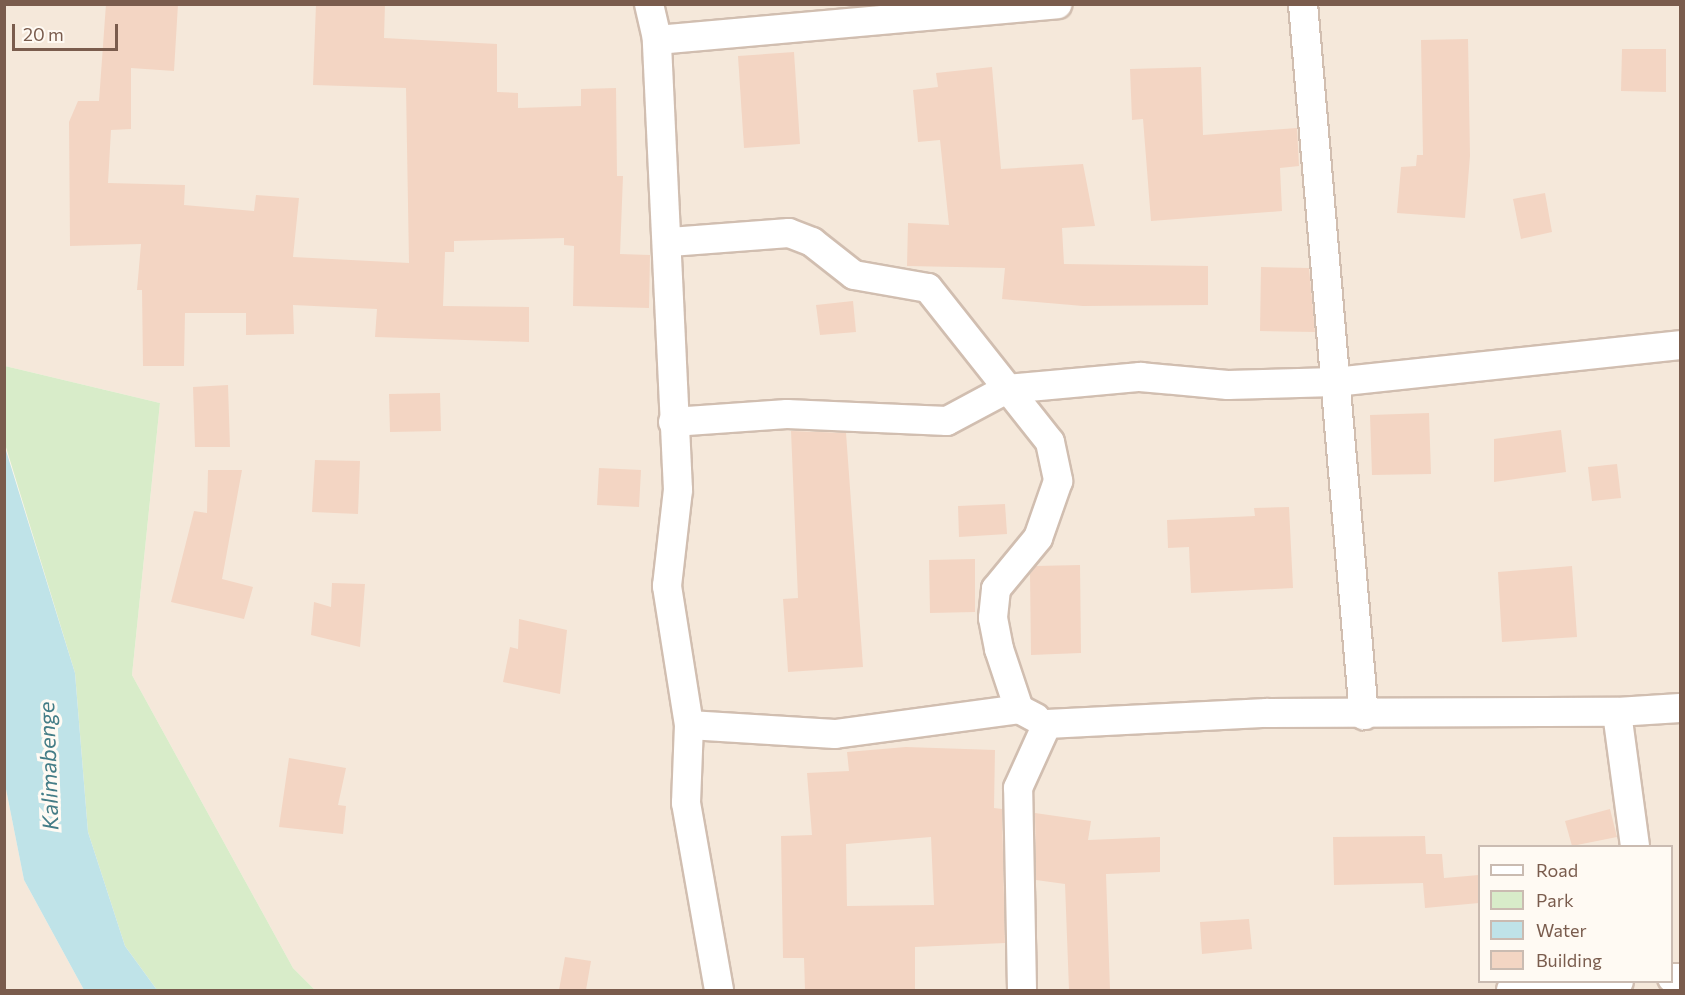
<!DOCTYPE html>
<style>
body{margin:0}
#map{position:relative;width:1685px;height:995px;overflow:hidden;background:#fdf6ec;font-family:Commissioner,sans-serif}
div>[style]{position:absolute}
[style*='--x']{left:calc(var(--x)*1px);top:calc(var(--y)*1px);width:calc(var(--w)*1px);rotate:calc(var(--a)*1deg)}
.residential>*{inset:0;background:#f5e8da}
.green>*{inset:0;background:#d8ecc9}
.water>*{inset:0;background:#bfe3e8}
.building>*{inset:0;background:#f3d5c3}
.roads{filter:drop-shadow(2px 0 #d1beb0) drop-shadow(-2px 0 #d1beb0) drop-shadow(0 2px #d1beb0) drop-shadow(0 -2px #d1beb0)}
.street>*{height:28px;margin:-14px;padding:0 14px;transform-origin:14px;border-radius:14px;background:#fff}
span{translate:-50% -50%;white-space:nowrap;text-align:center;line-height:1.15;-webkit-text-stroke:6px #fffaf3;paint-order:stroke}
.water-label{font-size:22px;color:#437c86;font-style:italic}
.frame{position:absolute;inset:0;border:6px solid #7a5c4d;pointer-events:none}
.legend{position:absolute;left:1478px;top:845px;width:195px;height:138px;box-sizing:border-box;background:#fffaf3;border:2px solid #cabbb1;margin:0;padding:8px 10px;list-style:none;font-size:18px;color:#7a5c4d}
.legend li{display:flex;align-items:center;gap:12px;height:30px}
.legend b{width:30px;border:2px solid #cabbb1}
.scale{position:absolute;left:12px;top:24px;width:106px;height:27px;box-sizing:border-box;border:3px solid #7a5c4d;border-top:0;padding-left:8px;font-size:18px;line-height:21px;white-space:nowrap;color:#7a5c4d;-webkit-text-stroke:4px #fffaf3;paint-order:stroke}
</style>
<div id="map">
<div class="residential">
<div style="clip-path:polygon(evenodd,5px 5px,1680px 5px,1680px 990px,315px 990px,293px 968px,132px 675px,160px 403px,5px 366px,5px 5px,1480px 846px,1672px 846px,1672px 982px,1480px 982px,1480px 846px)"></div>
<div style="clip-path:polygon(4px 779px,24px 880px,84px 990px,5px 990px)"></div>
</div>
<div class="green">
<div style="clip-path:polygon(5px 366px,160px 403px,132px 675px,293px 968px,315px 990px,157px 990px,125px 946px,88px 832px,75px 673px,5px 444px)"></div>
</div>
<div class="water">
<div style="clip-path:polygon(4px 444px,75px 673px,88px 832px,125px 946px,157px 990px,84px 990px,24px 880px,4px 779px)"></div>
</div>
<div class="building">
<div style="clip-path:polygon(106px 4px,178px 4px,174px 71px,131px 68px,131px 129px,111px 130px,108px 183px,185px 185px,184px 205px,254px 211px,256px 195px,299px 198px,293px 257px,409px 263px,406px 88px,313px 85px,316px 4px,385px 4px,384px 38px,497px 44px,497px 92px,518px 93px,518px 108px,581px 106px,581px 89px,616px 88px,617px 176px,623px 176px,620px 254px,650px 255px,649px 308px,573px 306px,574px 246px,564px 245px,564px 238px,454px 241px,454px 252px,445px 252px,443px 306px,529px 307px,529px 342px,375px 337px,377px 309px,293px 305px,294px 334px,246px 335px,246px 313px,185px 313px,184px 366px,143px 366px,142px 290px,137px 290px,141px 244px,70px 246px,69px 122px,78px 101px,99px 101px)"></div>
<div style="clip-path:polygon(1468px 39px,1470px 156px,1465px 218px,1397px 213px,1401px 167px,1416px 166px,1417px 155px,1423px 155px,1421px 40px)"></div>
<div style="clip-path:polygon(1622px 49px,1666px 49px,1666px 92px,1621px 91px)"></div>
<div style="clip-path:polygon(794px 52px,800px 144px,744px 148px,738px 56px)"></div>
<div style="clip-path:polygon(992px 67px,1001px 169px,1083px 164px,1095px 226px,1062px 228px,1064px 264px,1208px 266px,1208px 305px,1083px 306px,1002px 299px,1005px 268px,907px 266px,908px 223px,949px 225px,940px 140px,918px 142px,913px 90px,938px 87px,936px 73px)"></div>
<div style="clip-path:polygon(1201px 67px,1203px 135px,1297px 128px,1299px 166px,1280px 168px,1282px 211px,1151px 221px,1143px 119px,1132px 120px,1130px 69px)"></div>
<div style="clip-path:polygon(1545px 193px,1552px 232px,1521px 239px,1513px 199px)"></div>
<div style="clip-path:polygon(1261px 267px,1309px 268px,1315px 332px,1260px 331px)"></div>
<div style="clip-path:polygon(853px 301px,856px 332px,820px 335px,816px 305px)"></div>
<div style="clip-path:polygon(228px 385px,230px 447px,195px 447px,193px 387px)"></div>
<div style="clip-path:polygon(440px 393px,441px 431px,390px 432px,389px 394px)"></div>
<div style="clip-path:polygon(1429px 413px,1431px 474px,1372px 475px,1370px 415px)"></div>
<div style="clip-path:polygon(1561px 430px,1566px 472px,1494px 482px,1494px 439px)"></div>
<div style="clip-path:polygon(791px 431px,846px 433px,863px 667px,788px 672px,783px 599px,798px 598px)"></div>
<div style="clip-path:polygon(315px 460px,360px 461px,358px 514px,312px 512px)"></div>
<div style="clip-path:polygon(1617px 464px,1621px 498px,1592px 501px,1588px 467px)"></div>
<div style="clip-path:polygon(599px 468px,641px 470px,639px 507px,597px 505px)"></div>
<div style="clip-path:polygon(208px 470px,242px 470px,222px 579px,253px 587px,244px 619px,171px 602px,194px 511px,207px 513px)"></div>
<div style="clip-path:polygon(1005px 504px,1007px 534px,959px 537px,958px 506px)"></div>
<div style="clip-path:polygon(1289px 507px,1293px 588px,1191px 593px,1189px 547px,1168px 548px,1167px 520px,1255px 516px,1254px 508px)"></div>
<div style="clip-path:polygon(975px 559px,975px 612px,930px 613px,929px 560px)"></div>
<div style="clip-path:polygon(1080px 565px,1081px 653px,1031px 655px,1030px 574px,1036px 566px)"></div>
<div style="clip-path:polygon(1572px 566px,1577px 637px,1502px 642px,1498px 572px)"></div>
<div style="clip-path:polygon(332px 583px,365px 584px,360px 647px,311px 635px,314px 602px,331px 607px)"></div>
<div style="clip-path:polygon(519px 619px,567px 630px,560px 694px,503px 682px,510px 647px,518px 649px)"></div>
<div style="clip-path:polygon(evenodd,906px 747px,995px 750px,994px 808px,1002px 809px,1005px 943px,915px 947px,915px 989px,805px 990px,804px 958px,783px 958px,781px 836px,812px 835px,807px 773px,849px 771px,847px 752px,906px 747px,931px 837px,934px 905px,847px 906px,846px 844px,931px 837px)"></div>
<div style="clip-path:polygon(289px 758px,346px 768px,338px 805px,346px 806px,343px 834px,279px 827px)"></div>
<div style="clip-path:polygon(1610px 809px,1617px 837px,1572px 846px,1565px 821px)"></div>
<div style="clip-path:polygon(1035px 813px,1091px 821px,1088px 840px,1160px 837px,1160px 872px,1106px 874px,1110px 990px,1069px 990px,1065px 884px,1036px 880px)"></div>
<div style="clip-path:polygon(1425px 836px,1426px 854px,1442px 854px,1444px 878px,1479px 875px,1479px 903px,1425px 908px,1423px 883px,1334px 885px,1333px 837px)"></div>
<div style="clip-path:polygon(1249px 919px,1252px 949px,1202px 954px,1200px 922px)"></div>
<div style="clip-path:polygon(565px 957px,591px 961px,586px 990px,559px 990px)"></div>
</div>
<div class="roads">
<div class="street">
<div style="--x:649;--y:4;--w:37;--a:77"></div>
<div style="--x:1303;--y:4;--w:714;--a:85.1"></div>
<div style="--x:670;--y:242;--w:119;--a:-4.3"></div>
<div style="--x:789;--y:233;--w:25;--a:21"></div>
<div style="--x:812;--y:242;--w:53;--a:38.2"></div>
<div style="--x:854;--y:275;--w:75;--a:10"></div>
<div style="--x:928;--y:288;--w:196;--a:51.6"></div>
<div style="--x:1050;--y:442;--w:40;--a:78"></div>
<div style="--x:1058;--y:481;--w:60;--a:109.3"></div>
<div style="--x:1038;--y:538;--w:66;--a:129.5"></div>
<div style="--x:996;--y:589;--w:29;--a:96"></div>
<div style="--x:993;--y:618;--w:32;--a:79"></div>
<div style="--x:999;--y:649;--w:63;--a:71.6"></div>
<div style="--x:673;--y:422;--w:114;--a:-4"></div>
<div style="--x:787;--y:414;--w:160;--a:2.5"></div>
<div style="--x:947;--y:421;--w:68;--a:-28.1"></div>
<div style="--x:1007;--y:389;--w:134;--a:-5.2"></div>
<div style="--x:1140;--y:377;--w:88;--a:5.2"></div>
<div style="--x:1228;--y:385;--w:107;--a:-1.6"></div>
<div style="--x:1335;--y:382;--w:347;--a:-6.1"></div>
<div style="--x:689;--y:725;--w:146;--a:3.5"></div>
<div style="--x:835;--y:734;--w:186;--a:-7.7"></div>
<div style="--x:1019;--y:709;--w:19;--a:28"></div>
<div style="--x:1635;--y:846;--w:135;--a:-97.7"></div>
<div style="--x:1617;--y:712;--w:63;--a:-3.6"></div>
<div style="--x:1672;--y:978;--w:8;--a:0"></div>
<div style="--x:719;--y:990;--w:190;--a:-100"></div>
<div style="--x:686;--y:803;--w:78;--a:-87.8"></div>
<div style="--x:689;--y:725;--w:141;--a:-99"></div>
<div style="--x:667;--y:586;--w:97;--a:-83.5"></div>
<div style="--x:678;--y:490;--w:450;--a:-92.7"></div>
<div style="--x:657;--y:40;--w:402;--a:-5.1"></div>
<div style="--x:1022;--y:990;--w:202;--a:-91.1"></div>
<div style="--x:1018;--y:788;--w:70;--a:-65.6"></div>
<div style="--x:1047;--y:724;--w:220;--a:-2.9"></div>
<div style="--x:1267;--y:713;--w:350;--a:-0.2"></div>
<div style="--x:1511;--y:990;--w:108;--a:-4.2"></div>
</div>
</div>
<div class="water-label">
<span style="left:48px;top:766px;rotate:-92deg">Kalimabenge</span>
</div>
<div class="frame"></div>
<ul class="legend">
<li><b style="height:8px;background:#fff"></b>Road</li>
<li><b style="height:16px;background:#d8ecc9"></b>Park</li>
<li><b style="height:16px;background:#bfe3e8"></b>Water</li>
<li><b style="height:16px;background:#f3d5c3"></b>Building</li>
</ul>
<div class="scale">20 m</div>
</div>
